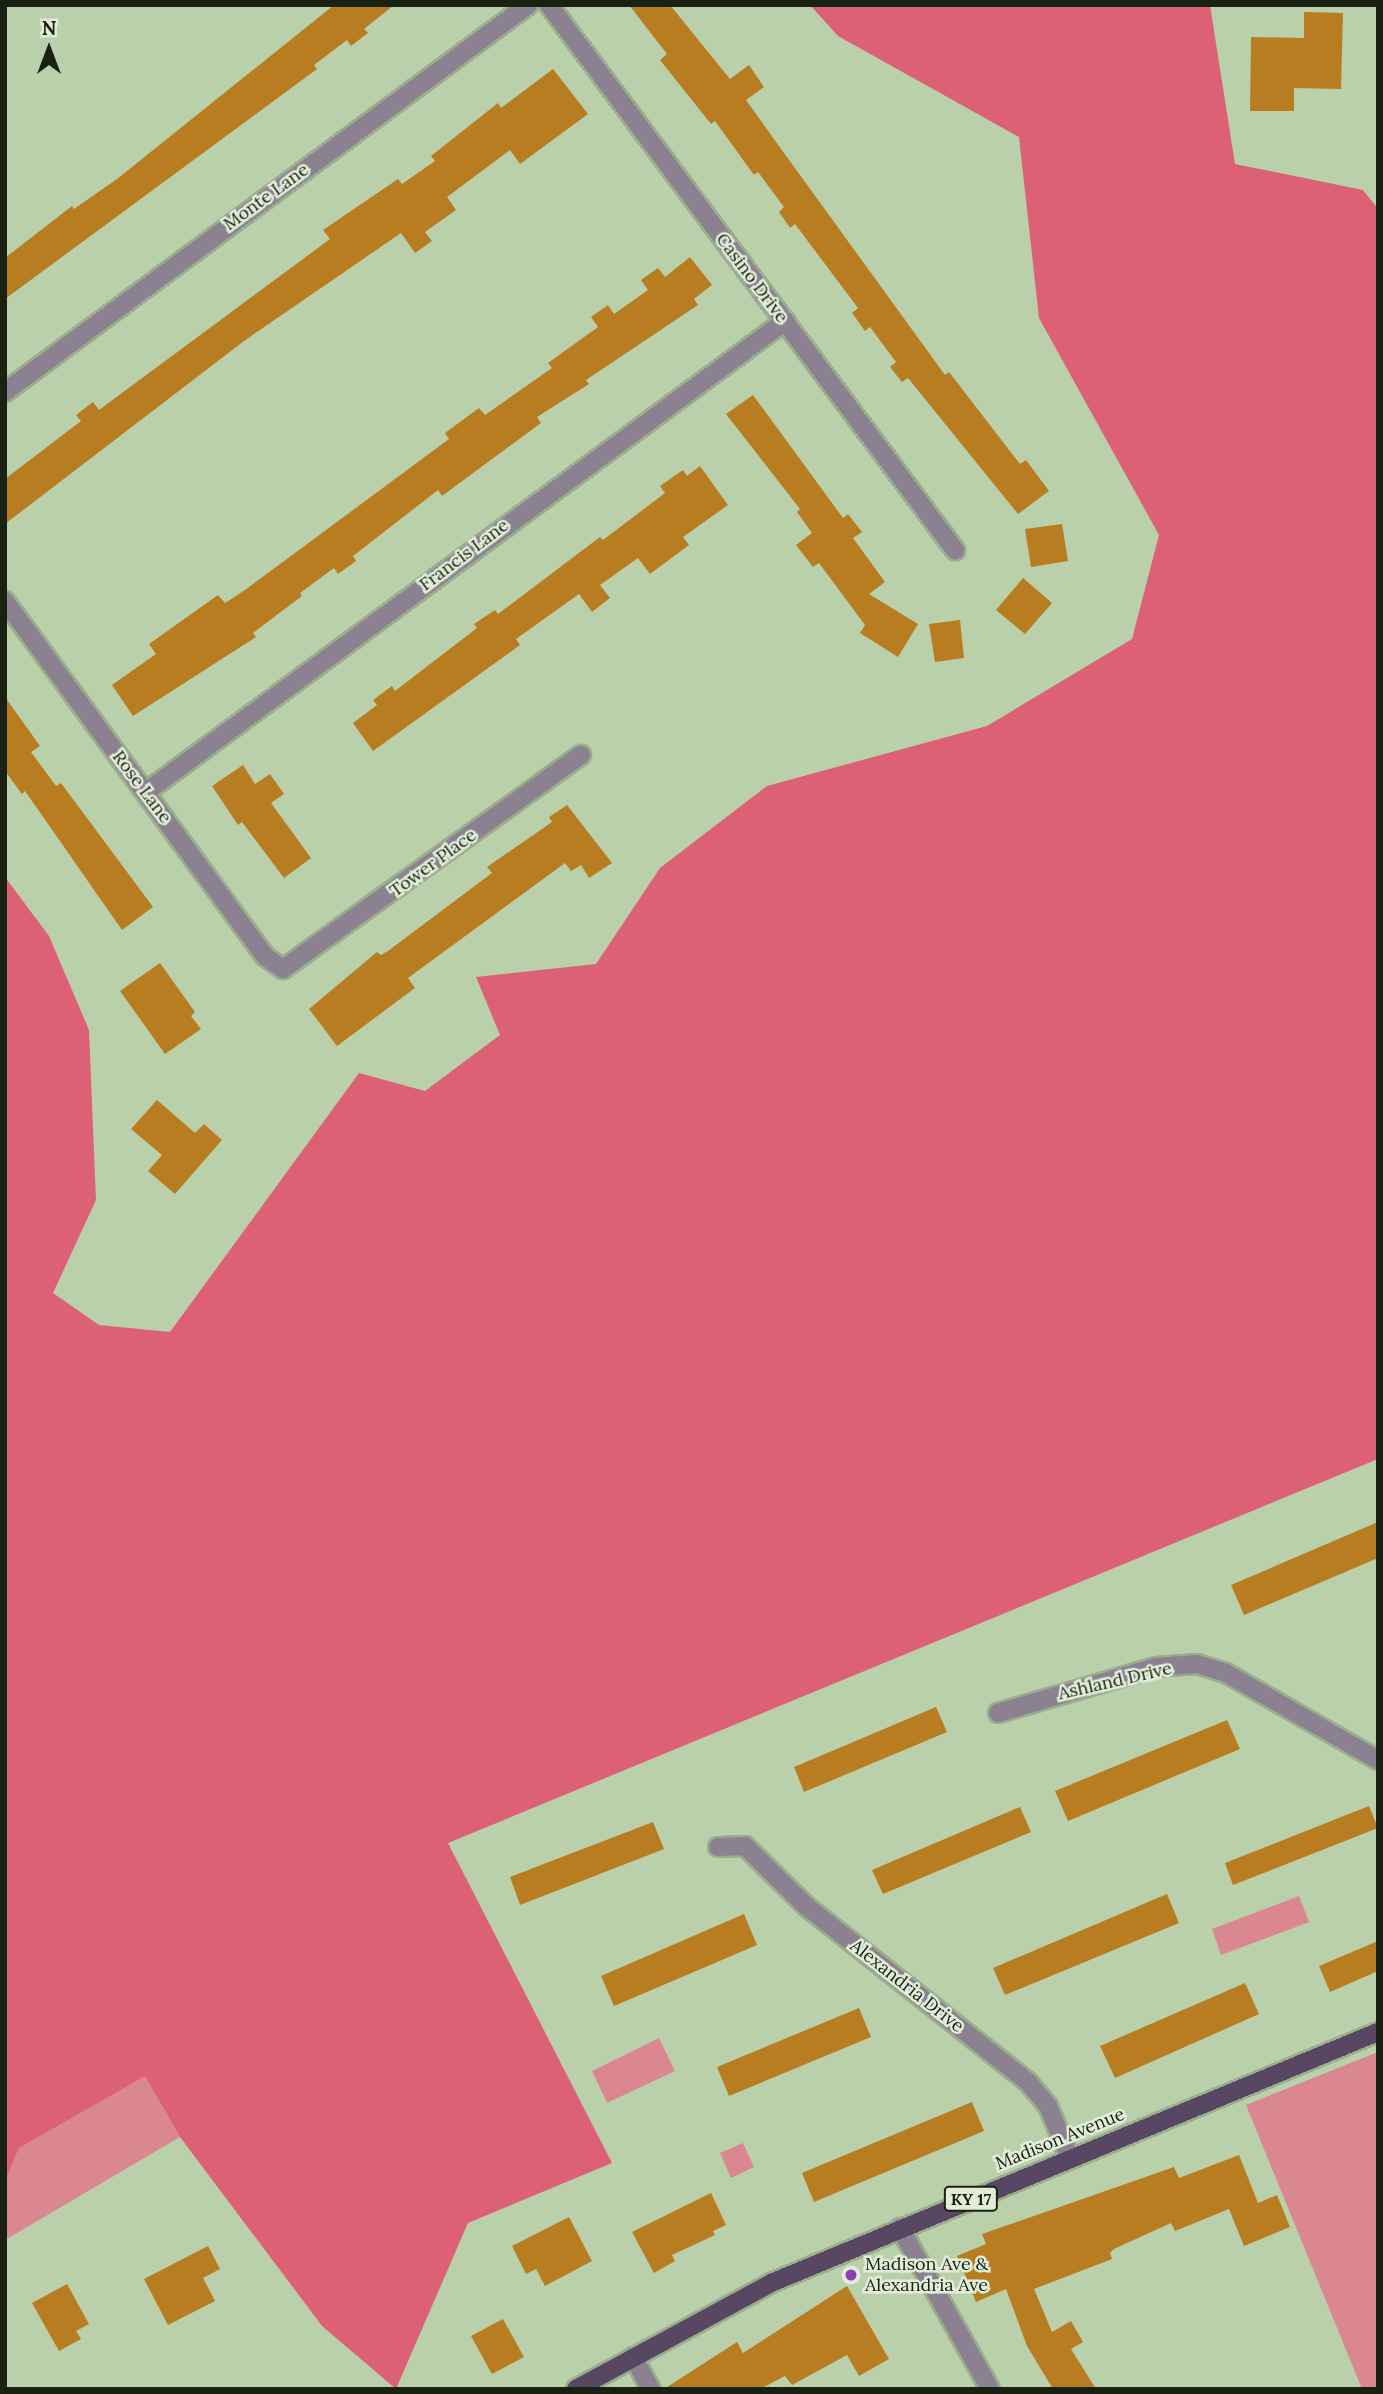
<!DOCTYPE html>
<style>
body{margin:0}
#map{position:relative;width:1383px;height:2394px;overflow:hidden;background:#bad0aa;font-family:Lora,serif}
div>[style]{position:absolute}
[style*='--x']{left:calc(var(--x)*1px);top:calc(var(--y)*1px);width:calc(var(--w)*1px);rotate:calc(var(--a)*1deg)}
.green>*{inset:0;background:#db8790}
.forest>*{inset:0;background:#dd6175}
.building>*{inset:0;background:#b87d20}
.roads{filter:drop-shadow(2px 0 #9aad8c) drop-shadow(-2px 0 #9aad8c) drop-shadow(0 2px #9aad8c) drop-shadow(0 -2px #9aad8c)}
.street>*{height:18px;margin:-9px;padding:0 9px;transform-origin:9px;border-radius:9px;background:#8b8191}
.primary>*{height:18px;margin:-9px;padding:0 9px;transform-origin:9px;border-radius:9px;background:#584762}
.dots>*{width:19px;height:19px;translate:-50% -50%;box-sizing:border-box;border:4px solid #e1edd9;border-radius:50%}
span{translate:-50% -50%;white-space:nowrap;text-align:center;line-height:1.15;-webkit-text-stroke:5px #e1edd9;paint-order:stroke}
.shield-label span{padding:2px 5px;background:#e1edd9;border:2px solid;border-radius:5px;-webkit-text-stroke-width:0}
.shield-label{font-size:16px;color:#192113;font-weight:700}
.street-label{font-size:18px;color:#192113}
.poi-label{font-size:18px;color:#192113}
.left{translate:0 -50%;text-align:left}
.frame{position:absolute;inset:0;border:7px solid #192113;pointer-events:none}
.north{position:absolute;left:14px;top:14px;width:70px;height:70px;-webkit-text-stroke:5px #e1edd9;paint-order:stroke;rotate:0deg;font-size:19px;font-weight:700;line-height:28px;text-align:center;color:#192113}
.north::after{content:'';display:block;margin:auto;width:24px;height:32px;background:#192113;clip-path:polygon(50% 0,100% 100%,50% 72%,0 100%)}
</style>
<div id="map">
<div class="green">
<div style="clip-path:polygon(1299px 1896px,1309px 1922px,1221px 1955px,1212px 1929px)"></div>
<div style="clip-path:polygon(659px 2038px,675px 2071px,607px 2103px,592px 2071px)"></div>
<div style="clip-path:polygon(1378px 2052px,1378px 2389px,1362px 2389px,1246px 2105px)"></div>
<div style="clip-path:polygon(145px 2075px,180px 2137px,5px 2240px,5px 2181px,19px 2148px)"></div>
<div style="clip-path:polygon(743px 2143px,754px 2167px,731px 2178px,720px 2153px)"></div>
</div>
<div class="forest">
<div style="clip-path:polygon(810px 5px,1210px 5px,1235px 164px,1363px 190px,1378px 209px,1378px 1459px,448px 1843px,612px 2163px,468px 2223px,396px 2389px,322px 2326px,180px 2137px,145px 2076px,19px 2148px,5px 2181px,5px 877px,49px 936px,89px 1030px,96px 1200px,53px 1293px,99px 1325px,170px 1332px,359px 1073px,425px 1091px,500px 1035px,476px 977px,596px 964px,660px 868px,767px 786px,987px 726px,1132px 639px,1159px 535px,1039px 318px,1019px 137px,838px 36px)"></div>
</div>
<div class="building">
<div style="clip-path:polygon(334px 5px,394px 5px,364px 29px,368px 33px,351px 46px,347px 40px,314px 65px,317px 69px,5px 299px,5px 258px,72px 206px,74px 209px,117px 179px)"></div>
<div style="clip-path:polygon(629px 5px,670px 5px,730px 79px,749px 65px,764px 87px,746px 100px,784px 153px,945px 375px,949px 372px,1020px 464px,1026px 460px,1049px 491px,1018px 514px,908px 378px,902px 382px,890px 367px,896px 362px,870px 327px,865px 331px,852px 313px,858px 308px,795px 224px,790px 228px,779px 212px,784px 207px,758px 172px,754px 175px,715px 121px,711px 124px,660px 60px,667px 54px)"></div>
<div style="clip-path:polygon(1304px 12px,1343px 13px,1341px 89px,1294px 88px,1294px 111px,1250px 111px,1251px 37px,1304px 38px)"></div>
<div style="clip-path:polygon(553px 69px,588px 114px,520px 164px,510px 150px,447px 197px,456px 210px,425px 232px,432px 241px,415px 253px,401px 233px,244px 341px,5px 524px,5px 479px,81px 421px,76px 415px,93px 402px,99px 410px,330px 239px,323px 230px,398px 179px,402px 184px,435px 161px,431px 156px,498px 103px,501px 108px)"></div>
<div style="clip-path:polygon(690px 257px,712px 285px,694px 299px,698px 305px,586px 380px,589px 384px,537px 417px,541px 423px,442px 496px,438px 490px,353px 556px,356px 561px,338px 574px,334px 568px,300px 593px,302px 596px,253px 633px,256px 637px,133px 716px,112px 685px,156px 654px,149px 644px,218px 595px,225px 603px,245px 590px,449px 439px,445px 433px,479px 408px,485px 415px,552px 368px,548px 363px,598px 327px,591px 317px,608px 305px,614px 314px,648px 290px,641px 280px,658px 268px,665px 277px)"></div>
<div style="clip-path:polygon(753px 395px,843px 518px,848px 514px,862px 532px,853px 538px,885px 582px,869px 594px,918px 624px,898px 657px,860px 633px,865px 625px,819px 563px,813px 567px,796px 545px,812px 533px,797px 512px,800px 509px,726px 414px)"></div>
<div style="clip-path:polygon(700px 466px,728px 505px,683px 537px,689px 545px,650px 574px,638px 558px,600px 585px,610px 598px,592px 612px,579px 594px,516px 639px,520px 645px,373px 751px,353px 723px,377px 705px,373px 700px,392px 686px,395px 691px,477px 628px,474px 624px,495px 610px,498px 614px,600px 537px,603px 540px,665px 493px,660px 486px,683px 470px,687px 476px)"></div>
<div style="clip-path:polygon(1062px 524px,1068px 561px,1031px 567px,1025px 529px)"></div>
<div style="clip-path:polygon(1023px 578px,1052px 603px,1025px 634px,996px 610px)"></div>
<div style="clip-path:polygon(960px 620px,964px 658px,935px 662px,929px 624px)"></div>
<div style="clip-path:polygon(5px 697px,40px 746px,31px 752px,56px 786px,61px 783px,153px 907px,122px 930px,25px 791px,22px 794px,5px 771px)"></div>
<div style="clip-path:polygon(243px 765px,255px 784px,270px 774px,284px 794px,271px 803px,311px 858px,284px 878px,242px 822px,238px 825px,212px 786px)"></div>
<div style="clip-path:polygon(567px 805px,612px 863px,589px 878px,581px 865px,571px 871px,565px 863px,408px 978px,415px 988px,337px 1046px,309px 1009px,377px 952px,381px 955px,388px 951px,492px 873px,487px 867px,552px 822px,549px 817px)"></div>
<div style="clip-path:polygon(160px 963px,195px 1012px,191px 1016px,201px 1029px,165px 1054px,120px 991px)"></div>
<div style="clip-path:polygon(157px 1100px,195px 1133px,204px 1124px,222px 1140px,175px 1194px,148px 1171px,162px 1155px,131px 1129px)"></div>
<div style="clip-path:polygon(1378px 1522px,1378px 1558px,1244px 1615px,1231px 1585px)"></div>
<div style="clip-path:polygon(936px 1707px,947px 1732px,804px 1792px,794px 1767px)"></div>
<div style="clip-path:polygon(1227px 1720px,1240px 1749px,1068px 1821px,1055px 1791px)"></div>
<div style="clip-path:polygon(1369px 1806px,1378px 1828px,1233px 1885px,1225px 1863px)"></div>
<div style="clip-path:polygon(1020px 1807px,1031px 1832px,883px 1894px,872px 1870px)"></div>
<div style="clip-path:polygon(653px 1822px,664px 1849px,520px 1905px,510px 1877px)"></div>
<div style="clip-path:polygon(1167px 1894px,1179px 1923px,1005px 1995px,993px 1968px)"></div>
<div style="clip-path:polygon(744px 1914px,757px 1945px,614px 2006px,601px 1976px)"></div>
<div style="clip-path:polygon(1378px 1941px,1378px 1971px,1330px 1992px,1319px 1966px)"></div>
<div style="clip-path:polygon(1245px 1983px,1259px 2014px,1115px 2078px,1100px 2046px)"></div>
<div style="clip-path:polygon(859px 2008px,871px 2037px,729px 2096px,717px 2067px)"></div>
<div style="clip-path:polygon(972px 2102px,984px 2131px,814px 2202px,802px 2173px)"></div>
<div style="clip-path:polygon(1239px 2155px,1258px 2203px,1277px 2195px,1290px 2227px,1244px 2246px,1229px 2209px,1175px 2231px,1171px 2223px,1114px 2249px,1110px 2253px,1112px 2259px,1034px 2289px,1052px 2332px,1071px 2321px,1083px 2342px,1071px 2349px,1096px 2389px,1053px 2389px,1027px 2346px,1006px 2289px,976px 2302px,957px 2256px,986px 2244px,982px 2234px,1174px 2167px,1179px 2178px)"></div>
<div style="clip-path:polygon(711px 2193px,726px 2225px,713px 2231px,715px 2235px,672px 2255px,675px 2261px,654px 2273px,632px 2232px)"></div>
<div style="clip-path:polygon(569px 2217px,592px 2261px,545px 2286px,536px 2269px,526px 2274px,512px 2246px)"></div>
<div style="clip-path:polygon(208px 2246px,220px 2269px,203px 2278px,215px 2301px,168px 2325px,144px 2279px)"></div>
<div style="clip-path:polygon(67px 2284px,89px 2324px,76px 2331px,81px 2339px,59px 2351px,32px 2303px)"></div>
<div style="clip-path:polygon(847px 2286px,889px 2359px,859px 2376px,847px 2355px,792px 2385px,785px 2376px,760px 2389px,664px 2389px,737px 2342px,743px 2353px)"></div>
<div style="clip-path:polygon(503px 2319px,524px 2357px,492px 2374px,471px 2336px)"></div>
</div>
<div class="roads">
<div class="street">
<div style="--x:549;--y:5;--w:680;--a:53.32"></div>
<div style="--x:5;--y:392;--w:651;--a:-36.5"></div>
<div style="--x:5;--y:601;--w:441;--a:53.8"></div>
<div style="--x:266;--y:957;--w:21;--a:35"></div>
<div style="--x:283;--y:969;--w:367;--a:-35.7"></div>
<div style="--x:146;--y:792;--w:794;--a:-36.39"></div>
<div style="--x:998;--y:1713;--w:165;--a:-16.2"></div>
<div style="--x:1156;--y:1667;--w:41;--a:-4.2"></div>
<div style="--x:1197;--y:1664;--w:30;--a:17"></div>
<div style="--x:1226;--y:1673;--w:175;--a:29.8"></div>
<div style="--x:718;--y:1847;--w:27;--a:-2"></div>
<div style="--x:745;--y:1846;--w:86;--a:44.5"></div>
<div style="--x:806;--y:1906;--w:283;--a:38.4"></div>
<div style="--x:1028;--y:2082;--w:31;--a:50"></div>
<div style="--x:1048;--y:2106;--w:56;--a:67.1"></div>
<div style="--x:900;--y:2228;--w:184;--a:60.8"></div>
<div style="--x:633;--y:2357;--w:37;--a:61"></div>
</div>
<div class="primary">
<div style="--x:576;--y:2389;--w:222;--a:-28.5"></div>
<div style="--x:771;--y:2283;--w:657;--a:-22.47"></div>
</div>
</div>
<div class="dots">
<div style="left:851px;top:2275px;background:#8b40b1"></div>
</div>
<div class="shield-label">
<span style="left:971px;top:2199px">KY 17</span>
</div>
<div class="street-label">
<span style="left:266px;top:197px;rotate:-36deg">Monte Lane</span>
<span style="left:752px;top:278px;rotate:53deg">Casino Drive</span>
<span style="left:464px;top:555px;rotate:-37deg">Francis Lane</span>
<span style="left:142px;top:787px;rotate:53deg">Rose Lane</span>
<span style="left:433px;top:863px;rotate:-36deg">Tower Place</span>
<span style="left:1115px;top:1681px;rotate:-13deg">Ashland Drive</span>
<span style="left:907px;top:1986px;rotate:38deg">Alexandria Drive</span>
<span style="left:1060px;top:2139px;rotate:-22deg">Madison Avenue</span>
</div>
<div class="poi-label">
<span class="left" style="left:865px;top:2275px">Madison Ave &amp;<br>Alexandria Ave</span>
</div>
<div class="frame"></div>
<div class="north">N</div>
</div>
